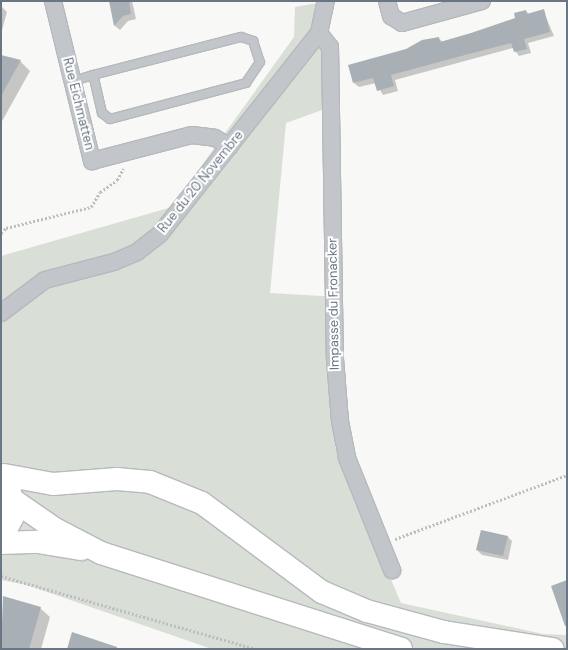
<!DOCTYPE html>
<style>
body{margin:0}
#map{position:relative;width:568px;height:650px;overflow:hidden;background:#f8f8f6;font-family:"DM Sans",sans-serif}
div>[style]{position:absolute}
[style*='--x']{left:calc(var(--x)*1px);top:calc(var(--y)*1px);width:calc(var(--w)*1px);rotate:calc(var(--a)*1deg)}
.green>*{inset:0;background:#d9ded7}
.shadow>*{inset:0;background:#0003}
.building>*{inset:0;background:#a9b0b5}
.path>*{height:2.5px;margin-top:-1.25px;transform-origin:0;background:repeating-linear-gradient(90deg,#bcbec0 0 2px,transparent 0 4px)}
.roads{filter:drop-shadow(1px 0 #b6b9bd) drop-shadow(-1px 0 #b6b9bd) drop-shadow(0 1px #b6b9bd) drop-shadow(0 -1px #b6b9bd)}
.service>*{height:8px;margin:-4px;padding:0 4px;transform-origin:4px;border-radius:4px;background:#c2c5c9}
.minor>*{height:16px;margin:-8px;padding:0 8px;transform-origin:8px;border-radius:8px;background:#c2c5c9}
.primary>*{height:22px;margin:-11px;padding:0 11px;transform-origin:11px;border-radius:11px;background:#fff}
span{translate:-50% -50%;white-space:nowrap;text-align:center;line-height:1.15;-webkit-text-stroke:4px #fff;paint-order:stroke}
.street-label{font-size:13px;color:#6a7683}
.frame{position:absolute;inset:0;border:2px solid #6a7683;pointer-events:none}
</style>
<div id="map">
<div class="green">
<div style="clip-path:polygon(329px 1px,325px 109px,286px 123px,270px 293px,339px 297px,335px 447px,401px 603px,543px 634px,567px 635px,567px 649px,212px 649px,27px 585px,1px 580px,1px 256px,172px 207px,294px 37px,295px 7px)"></div>
</div>
<div class="shadow">
<div style="clip-path:polygon(110px 1px,132px 1px,136px 19px,128px 21px,120px 30px,115px 26px)"></div>
<div style="clip-path:polygon(1px 6px,7px 12px,1px 34px)"></div>
<div style="clip-path:polygon(543px 10px,554px 36px,528px 43px,531px 53px,519px 56px,513px 48px,395px 80px,398px 91px,383px 95px,376px 83px,359px 87px,354px 83px,406px 50px,438px 38px,443px 42px,471px 34px,516px 19px,526px 11px,529px 14px)"></div>
<div style="clip-path:polygon(1px 50px,1px 56px,20px 61px,30px 71px,1px 123px)"></div>
<div style="clip-path:polygon(507px 536px,512px 541px,508px 560px,482px 555px,477px 550px)"></div>
<div style="clip-path:polygon(4px 597px,40px 608px,50px 617px,41px 649px,1px 649px)"></div>
</div>
<div class="building">
<div style="clip-path:polygon(109px 1px,129px 1px,131px 14px,123px 16px,114px 26px)"></div>
<div style="clip-path:polygon(544px 9px,550px 32px,524px 39px,527px 49px,514px 52px,511px 43px,465px 55px,391px 75px,394px 86px,377px 91px,373px 78px,353px 83px,348px 65px,406px 49px,422px 40px,439px 37px,440px 42px,471px 33px,515px 18px,514px 13px,526px 10px,527px 14px)"></div>
<div style="clip-path:polygon(1px 55px,21px 60px,1px 96px)"></div>
<div style="clip-path:polygon(481px 530px,508px 536px,503px 556px,476px 550px)"></div>
<div style="clip-path:polygon(567px 580px,567px 626px,565px 626px,551px 586px)"></div>
<div style="clip-path:polygon(3px 596px,41px 607px,29px 649px,1px 649px)"></div>
<div style="clip-path:polygon(72px 632px,117px 647px,117px 649px,67px 649px)"></div>
</div>
<div class="path">
<div style="--x:1;--y:233;--w:7;--a:-45"></div>
<div style="--x:6;--y:228;--w:88;--a:-13.9"></div>
<div style="--x:91;--y:207;--w:17;--a:-59"></div>
<div style="--x:100;--y:192;--w:21;--a:-35"></div>
<div style="--x:117;--y:180;--w:13;--a:-61"></div>
<div style="--x:395;--y:539;--w:184;--a:-20.4"></div>
<div style="--x:1;--y:576;--w:264;--a:16"></div>
</div>
<div class="roads">
<div class="service">
<div style="--x:73;--y:81;--w:7;--a:-16"></div>
<div style="--x:80;--y:79;--w:14;--a:-17"></div>
<div style="--x:93;--y:75;--w:153;--a:-14.4"></div>
<div style="--x:241;--y:37;--w:13;--a:18"></div>
<div style="--x:253;--y:41;--w:22;--a:72"></div>
<div style="--x:260;--y:62;--w:25;--a:124"></div>
<div style="--x:246;--y:83;--w:141;--a:165.2"></div>
<div style="--x:110;--y:119;--w:10;--a:-143"></div>
<div style="--x:102;--y:113;--w:39;--a:-103"></div>
</div>
<div class="minor">
<div style="--x:53;--y:1;--w:165;--a:76.3"></div>
<div style="--x:92;--y:161;--w:103;--a:-14.6"></div>
<div style="--x:192;--y:135;--w:23;--a:7"></div>
<div style="--x:215;--y:138;--w:17;--a:31"></div>
<div style="--x:387;--y:1;--w:16;--a:75"></div>
<div style="--x:391;--y:16;--w:13;--a:32"></div>
<div style="--x:402;--y:23;--w:83;--a:-15.4"></div>
<div style="--x:319;--y:33;--w:18;--a:52"></div>
<div style="--x:330;--y:47;--w:312;--a:89.1"></div>
<div style="--x:335;--y:359;--w:62;--a:85.4"></div>
<div style="--x:340;--y:421;--w:38;--a:79"></div>
<div style="--x:347;--y:458;--w:121;--a:68.1"></div>
<div style="--x:1;--y:313;--w:55;--a:-36.9"></div>
<div style="--x:45;--y:280;--w:71;--a:-14.6"></div>
<div style="--x:114;--y:262;--w:25;--a:-23"></div>
<div style="--x:137;--y:252;--w:29;--a:-38"></div>
<div style="--x:160;--y:234;--w:256;--a:-51.7"></div>
<div style="--x:319;--y:33;--w:33;--a:-78"></div>
</div>
<div class="primary">
<div style="--x:4;--y:475;--w:50;--a:10.4"></div>
<div style="--x:53;--y:484;--w:64;--a:-4.5"></div>
<div style="--x:117;--y:479;--w:33;--a:5"></div>
<div style="--x:150;--y:482;--w:56;--a:22"></div>
<div style="--x:202;--y:503;--w:149;--a:36.6"></div>
<div style="--x:322;--y:592;--w:49;--a:22.9"></div>
<div style="--x:367;--y:611;--w:80;--a:15.3"></div>
<div style="--x:444;--y:632;--w:110;--a:8.9"></div>
<div style="--x:13;--y:500;--w:51;--a:34.6"></div>
<div style="--x:55;--y:529;--w:52;--a:27.6"></div>
<div style="--x:101;--y:553;--w:315;--a:17.7"></div>
<div style="--x:1;--y:539;--w:26;--a:-62"></div>
<div style="--x:13;--y:516;--w:26;--a:-97"></div>
<div style="--x:1;--y:543;--w:37;--a:-2"></div>
<div style="--x:38;--y:542;--w:44;--a:9.2"></div>
</div>
</div>
<div class="street-label">
<span style="left:78px;top:104px;rotate:76deg">Rue Eichmatten</span>
<span style="left:201px;top:182px;rotate:-51deg">Rue du 20 Novembre</span>
<span style="left:334px;top:304px;rotate:-91deg">Impasse du Fronacker</span>
</div>
<div class="frame"></div>
</div>
